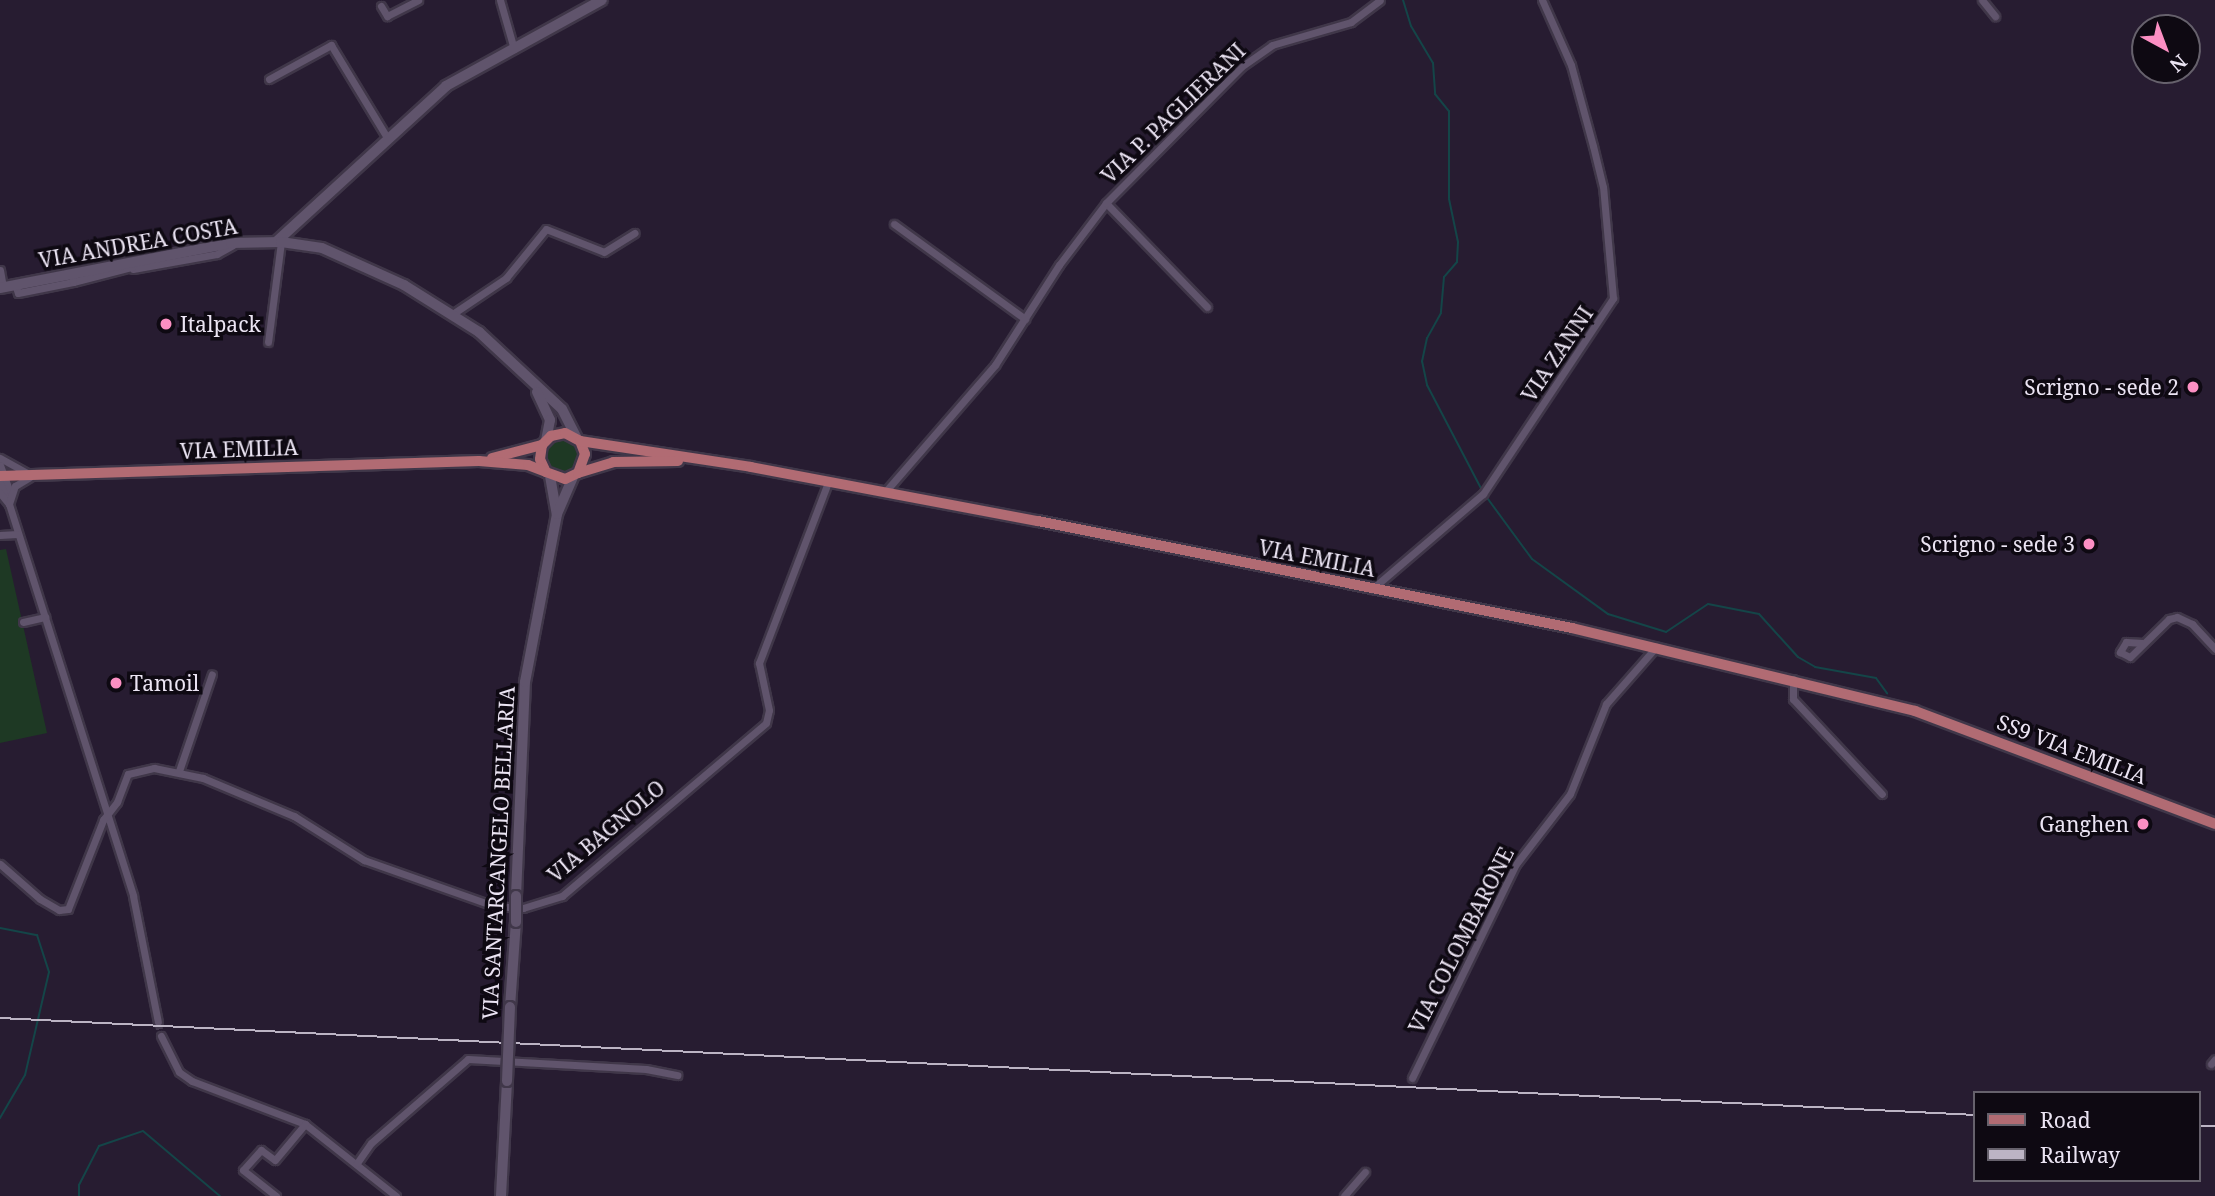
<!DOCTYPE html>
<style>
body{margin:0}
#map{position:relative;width:2215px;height:1196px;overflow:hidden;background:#271c31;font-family:"Noto Serif",serif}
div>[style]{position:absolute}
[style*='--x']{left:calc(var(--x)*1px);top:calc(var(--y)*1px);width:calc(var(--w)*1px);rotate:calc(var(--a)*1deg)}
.green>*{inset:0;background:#1e3924}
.round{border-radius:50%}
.stream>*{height:2px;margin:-1px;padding:0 1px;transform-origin:1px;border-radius:1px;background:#144548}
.street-tunnel>*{height:7px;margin-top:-3.5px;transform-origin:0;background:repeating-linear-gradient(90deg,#443a4e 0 7px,transparent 0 10.5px)}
.roads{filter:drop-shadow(2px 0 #403749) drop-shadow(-2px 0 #403749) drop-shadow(0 2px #403749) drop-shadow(0 -2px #403749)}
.street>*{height:7px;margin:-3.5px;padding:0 3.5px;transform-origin:3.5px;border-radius:3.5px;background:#60546c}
.secondary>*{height:10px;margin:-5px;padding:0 5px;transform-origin:5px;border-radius:5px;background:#60546c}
.primary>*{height:10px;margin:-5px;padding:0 5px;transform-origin:5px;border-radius:5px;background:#b16b73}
.rail>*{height:2px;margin:-1px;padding:0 1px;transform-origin:1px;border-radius:1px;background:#bcb4c4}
.bridges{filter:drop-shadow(2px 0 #403749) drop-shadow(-2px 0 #403749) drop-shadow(0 2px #403749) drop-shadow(0 -2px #403749)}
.secondary-bridge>*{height:10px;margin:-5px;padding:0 5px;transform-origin:5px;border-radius:5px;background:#60546c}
.dots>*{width:19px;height:19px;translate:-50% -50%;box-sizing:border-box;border:4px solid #0e0912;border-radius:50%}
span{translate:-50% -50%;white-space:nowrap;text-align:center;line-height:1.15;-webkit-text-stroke:7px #0e0912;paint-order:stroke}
.street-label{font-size:21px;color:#ebe4f3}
.poi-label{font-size:21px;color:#ebe4f3}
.left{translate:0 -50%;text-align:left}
.right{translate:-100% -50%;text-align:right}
.legend{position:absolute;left:1973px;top:1091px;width:228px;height:91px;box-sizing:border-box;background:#0e0912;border:2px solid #66616c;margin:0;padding:9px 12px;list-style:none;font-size:21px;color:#ebe4f3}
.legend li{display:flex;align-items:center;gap:14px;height:35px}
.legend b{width:35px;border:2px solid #66616c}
.north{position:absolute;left:2131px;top:14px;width:70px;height:70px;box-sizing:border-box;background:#0e0912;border:2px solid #66616c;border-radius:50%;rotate:139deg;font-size:19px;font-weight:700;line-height:28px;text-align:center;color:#ebe4f3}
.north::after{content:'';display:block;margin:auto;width:24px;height:32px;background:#fc8fc3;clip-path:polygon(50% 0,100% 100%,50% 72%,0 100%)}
</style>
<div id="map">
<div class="green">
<div class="round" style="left:545px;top:439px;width:34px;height:34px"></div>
<div style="clip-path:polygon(6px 549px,47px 733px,0 743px,0 550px)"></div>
</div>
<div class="stream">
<div style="--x:1403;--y:0;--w:27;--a:73"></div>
<div style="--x:1411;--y:26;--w:43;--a:59.3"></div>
<div style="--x:1433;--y:63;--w:31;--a:86"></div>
<div style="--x:1435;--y:94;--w:22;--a:51"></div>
<div style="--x:1449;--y:111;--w:88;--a:90"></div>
<div style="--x:1449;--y:199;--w:44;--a:78.2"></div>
<div style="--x:1458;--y:242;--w:20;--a:93"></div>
<div style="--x:1457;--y:262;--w:20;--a:131"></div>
<div style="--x:1444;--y:277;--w:36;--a:95"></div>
<div style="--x:1441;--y:313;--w:29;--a:119"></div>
<div style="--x:1427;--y:338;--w:24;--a:102"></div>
<div style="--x:1422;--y:361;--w:25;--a:78"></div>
<div style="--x:1427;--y:385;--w:119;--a:62.4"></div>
<div style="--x:1485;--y:495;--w:79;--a:53.7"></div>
<div style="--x:1532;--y:559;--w:94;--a:35.9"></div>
<div style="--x:1608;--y:614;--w:61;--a:17.2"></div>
<div style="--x:1666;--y:632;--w:50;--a:-33.7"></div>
<div style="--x:1708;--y:604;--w:52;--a:11.1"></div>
<div style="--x:1759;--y:614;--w:58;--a:47.8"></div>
<div style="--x:1798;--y:657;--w:20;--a:30"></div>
<div style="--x:1815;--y:667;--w:62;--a:10.2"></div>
<div style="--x:1876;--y:678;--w:19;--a:54"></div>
<div style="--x:0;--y:928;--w:38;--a:11"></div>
<div style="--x:37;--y:935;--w:39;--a:72"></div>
<div style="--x:49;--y:972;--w:106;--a:103.1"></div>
<div style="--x:25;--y:1075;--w:50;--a:120.2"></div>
<div style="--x:79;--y:1196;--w:11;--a:-90"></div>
<div style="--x:79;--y:1185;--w:44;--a:-62.9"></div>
<div style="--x:99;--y:1146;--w:46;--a:-18.8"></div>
<div style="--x:143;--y:1131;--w:101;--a:40.2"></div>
</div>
<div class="street-tunnel">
<div style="--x:158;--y:1022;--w:14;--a:78"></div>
</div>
<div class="roads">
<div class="street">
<div style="--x:500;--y:0;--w:51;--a:74.1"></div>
<div style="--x:1982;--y:0;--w:21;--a:51"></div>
<div style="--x:381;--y:6;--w:12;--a:59"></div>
<div style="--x:387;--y:16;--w:35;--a:-27"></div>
<div style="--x:269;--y:79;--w:71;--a:-28.7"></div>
<div style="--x:331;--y:45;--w:110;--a:58.8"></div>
<div style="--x:1106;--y:203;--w:145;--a:45.8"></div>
<div style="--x:894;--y:224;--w:162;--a:35.9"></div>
<div style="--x:133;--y:269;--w:85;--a:-10.1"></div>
<div style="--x:217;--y:254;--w:18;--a:-29"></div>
<div style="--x:0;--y:270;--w:17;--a:80"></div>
<div style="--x:73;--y:282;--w:61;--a:-14.3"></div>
<div style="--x:15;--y:284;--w:9;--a:72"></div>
<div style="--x:18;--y:293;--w:56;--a:-11.3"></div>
<div style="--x:73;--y:282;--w:9;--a:-96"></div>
<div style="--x:454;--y:313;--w:63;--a:-33.9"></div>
<div style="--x:506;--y:278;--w:63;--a:-50.8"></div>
<div style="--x:546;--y:229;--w:62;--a:21.6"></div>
<div style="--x:604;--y:252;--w:36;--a:-32"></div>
<div style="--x:268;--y:342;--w:101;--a:-82.6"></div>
<div style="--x:0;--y:458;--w:31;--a:29"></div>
<div style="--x:0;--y:465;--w:30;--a:70"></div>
<div style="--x:0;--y:483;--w:14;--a:69"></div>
<div style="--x:885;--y:492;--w:168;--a:-49.1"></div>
<div style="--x:995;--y:365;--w:119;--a:-57.4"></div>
<div style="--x:1059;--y:265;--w:78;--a:-52.8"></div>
<div style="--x:1106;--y:203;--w:192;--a:-45.2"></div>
<div style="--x:1241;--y:67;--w:38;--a:-35"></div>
<div style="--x:1272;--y:45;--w:82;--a:-16.2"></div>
<div style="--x:1351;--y:22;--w:36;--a:-37"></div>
<div style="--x:0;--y:493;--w:14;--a:51"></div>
<div style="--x:9;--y:504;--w:411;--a:72.4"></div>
<div style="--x:133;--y:896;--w:128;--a:78.8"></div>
<div style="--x:9;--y:504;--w:19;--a:-72"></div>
<div style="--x:15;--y:486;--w:17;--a:-31"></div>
<div style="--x:0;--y:535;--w:17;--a:-3"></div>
<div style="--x:1372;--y:589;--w:146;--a:-40.6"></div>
<div style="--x:1483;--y:494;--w:235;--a:-56.4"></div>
<div style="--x:1613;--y:298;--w:111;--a:-95.1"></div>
<div style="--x:1603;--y:187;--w:42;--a:-103.7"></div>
<div style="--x:1593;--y:146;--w:84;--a:-105.2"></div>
<div style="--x:1571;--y:65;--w:71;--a:-114"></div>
<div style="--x:23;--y:622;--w:23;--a:-13"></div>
<div style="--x:2143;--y:643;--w:17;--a:-177"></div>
<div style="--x:2126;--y:642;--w:12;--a:121"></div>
<div style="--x:2120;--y:652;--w:11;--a:27"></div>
<div style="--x:2130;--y:657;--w:54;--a:-44.3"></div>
<div style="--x:2169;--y:619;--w:8;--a:-14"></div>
<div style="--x:2177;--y:617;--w:17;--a:25"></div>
<div style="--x:2192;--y:624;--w:34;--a:47"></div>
<div style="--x:1793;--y:679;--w:20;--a:90"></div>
<div style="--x:1793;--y:699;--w:130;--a:46.9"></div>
<div style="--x:179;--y:771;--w:102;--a:-71.2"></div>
<div style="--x:0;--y:864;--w:53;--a:41.2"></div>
<div style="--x:40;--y:899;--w:22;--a:30"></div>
<div style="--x:59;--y:910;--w:9;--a:-6"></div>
<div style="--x:68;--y:909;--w:96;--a:-68.5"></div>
<div style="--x:103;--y:820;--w:23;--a:-52"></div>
<div style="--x:117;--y:802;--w:30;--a:-69"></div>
<div style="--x:128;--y:774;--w:27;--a:-13"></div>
<div style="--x:154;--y:768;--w:50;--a:11.5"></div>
<div style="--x:203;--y:778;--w:99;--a:22.7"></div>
<div style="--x:294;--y:816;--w:83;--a:32.2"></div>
<div style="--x:364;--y:860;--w:138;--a:19.5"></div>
<div style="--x:494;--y:906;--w:29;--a:4"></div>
<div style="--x:523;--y:908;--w:41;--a:-17.1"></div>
<div style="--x:562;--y:896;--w:267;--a:-40.3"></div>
<div style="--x:766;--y:723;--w:13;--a:-77"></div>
<div style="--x:769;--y:710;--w:48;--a:-102"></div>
<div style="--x:759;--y:663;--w:194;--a:-69.1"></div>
<div style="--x:161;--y:1036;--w:40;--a:63.4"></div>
<div style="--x:179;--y:1072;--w:16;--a:35"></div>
<div style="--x:192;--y:1081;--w:121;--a:20.8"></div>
<div style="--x:305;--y:1124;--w:116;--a:38.4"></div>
<div style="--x:2211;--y:1064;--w:6;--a:-51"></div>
<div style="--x:1412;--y:1078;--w:238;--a:-64.1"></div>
<div style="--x:1516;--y:864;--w:88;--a:-52.4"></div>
<div style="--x:1570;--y:794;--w:97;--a:-68.2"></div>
<div style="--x:1606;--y:704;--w:76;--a:-48.7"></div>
<div style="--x:357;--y:1163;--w:24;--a:-55"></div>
<div style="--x:371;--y:1143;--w:128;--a:-40.9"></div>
<div style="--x:468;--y:1059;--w:178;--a:3.2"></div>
<div style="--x:646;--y:1069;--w:32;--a:11"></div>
<div style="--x:276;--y:1196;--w:42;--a:-141.8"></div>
<div style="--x:243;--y:1170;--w:27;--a:-48"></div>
<div style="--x:261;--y:1150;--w:17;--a:36"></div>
<div style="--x:275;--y:1160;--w:47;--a:-50.2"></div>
<div style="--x:1344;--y:1196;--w:32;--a:-49"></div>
</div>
<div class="secondary">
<div style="--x:276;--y:242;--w:231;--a:-42.5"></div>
<div style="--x:446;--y:86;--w:178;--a:-28.9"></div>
<div style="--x:0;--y:288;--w:235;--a:-11"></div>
<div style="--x:231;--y:243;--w:50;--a:-1.1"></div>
<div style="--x:281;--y:242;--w:41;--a:8.3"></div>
<div style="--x:322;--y:248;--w:90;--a:24.3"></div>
<div style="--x:404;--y:285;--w:89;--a:32.1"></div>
<div style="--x:479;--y:332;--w:113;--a:42.9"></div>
<div style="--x:562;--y:409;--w:33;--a:63"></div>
<div style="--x:537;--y:392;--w:31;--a:65"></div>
<div style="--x:550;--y:420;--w:20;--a:101"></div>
<div style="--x:550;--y:476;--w:39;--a:80"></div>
<div style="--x:516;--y:896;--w:214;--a:-87.6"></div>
<div style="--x:525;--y:682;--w:171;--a:-79.2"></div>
<div style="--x:557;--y:514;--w:40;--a:-66.6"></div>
<div style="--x:510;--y:1007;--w:85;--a:-86"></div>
<div style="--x:501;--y:1196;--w:115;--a:-87"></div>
</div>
<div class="primary">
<div style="--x:580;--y:441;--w:14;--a:69"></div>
<div style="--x:585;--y:454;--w:20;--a:110"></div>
<div style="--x:578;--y:473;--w:14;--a:155"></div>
<div style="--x:565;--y:479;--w:20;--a:-160"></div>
<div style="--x:546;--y:472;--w:14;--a:-115"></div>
<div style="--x:540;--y:459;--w:14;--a:-82"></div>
<div style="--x:542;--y:445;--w:13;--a:-45"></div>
<div style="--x:551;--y:436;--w:14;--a:-12"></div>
<div style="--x:565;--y:433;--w:17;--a:28"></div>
<div style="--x:580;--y:441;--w:173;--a:8.6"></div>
<div style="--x:751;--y:467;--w:292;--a:10.7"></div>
<div style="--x:1038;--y:521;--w:545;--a:11.33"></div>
<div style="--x:1572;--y:628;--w:353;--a:13.6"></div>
<div style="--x:1915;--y:711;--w:321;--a:20.6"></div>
<div style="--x:492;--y:458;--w:52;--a:-14.6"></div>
<div style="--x:578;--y:473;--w:37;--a:-17"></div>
<div style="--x:613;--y:462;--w:65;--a:-0.9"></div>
<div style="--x:0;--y:476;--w:479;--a:-1.8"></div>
<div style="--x:479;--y:461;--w:49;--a:4.7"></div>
<div style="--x:528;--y:465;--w:19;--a:21"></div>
</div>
</div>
<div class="rail">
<div style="--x:0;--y:1018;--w:1977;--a:2.81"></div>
<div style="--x:2199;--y:1126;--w:16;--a:0"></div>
</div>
<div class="bridges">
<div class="secondary-bridge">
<div style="--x:516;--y:922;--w:26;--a:-90"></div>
<div style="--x:507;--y:1081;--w:74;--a:-87.7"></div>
</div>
</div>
<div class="dots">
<div style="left:166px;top:324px;background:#fc8fc3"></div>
<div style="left:2193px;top:387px;background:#fc8fc3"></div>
<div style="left:2089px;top:544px;background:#fc8fc3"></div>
<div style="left:116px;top:683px;background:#fc8fc3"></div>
<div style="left:2143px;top:824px;background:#fc8fc3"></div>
</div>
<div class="street-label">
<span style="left:1173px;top:113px;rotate:-44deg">VIA P. PAGLIERANI</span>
<span style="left:138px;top:243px;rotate:-10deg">VIA ANDREA COSTA</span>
<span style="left:1557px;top:354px;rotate:-56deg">VIA ZANNI</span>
<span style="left:239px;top:449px;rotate:-2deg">VIA EMILIA</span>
<span style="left:1317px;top:558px;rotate:11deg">VIA EMILIA</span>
<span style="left:2072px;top:749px;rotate:21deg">SS9 VIA EMILIA</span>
<span style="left:606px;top:831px;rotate:-40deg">VIA BAGNOLO</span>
<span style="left:498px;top:853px;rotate:-87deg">VIA SANTARCANGELO BELLARIA</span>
<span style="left:1461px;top:940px;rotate:-63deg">VIA COLOMBARONE</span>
</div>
<div class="poi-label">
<span class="left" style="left:180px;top:324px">Italpack</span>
<span class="right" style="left:2179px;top:387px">Scrigno - sede 2</span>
<span class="right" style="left:2075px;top:544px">Scrigno - sede 3</span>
<span class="left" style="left:130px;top:683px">Tamoil</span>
<span class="right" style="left:2129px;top:824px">Ganghen</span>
</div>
<ul class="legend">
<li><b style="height:9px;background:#b16b73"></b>Road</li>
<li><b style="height:9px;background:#bcb4c4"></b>Railway</li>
</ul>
<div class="north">N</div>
</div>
